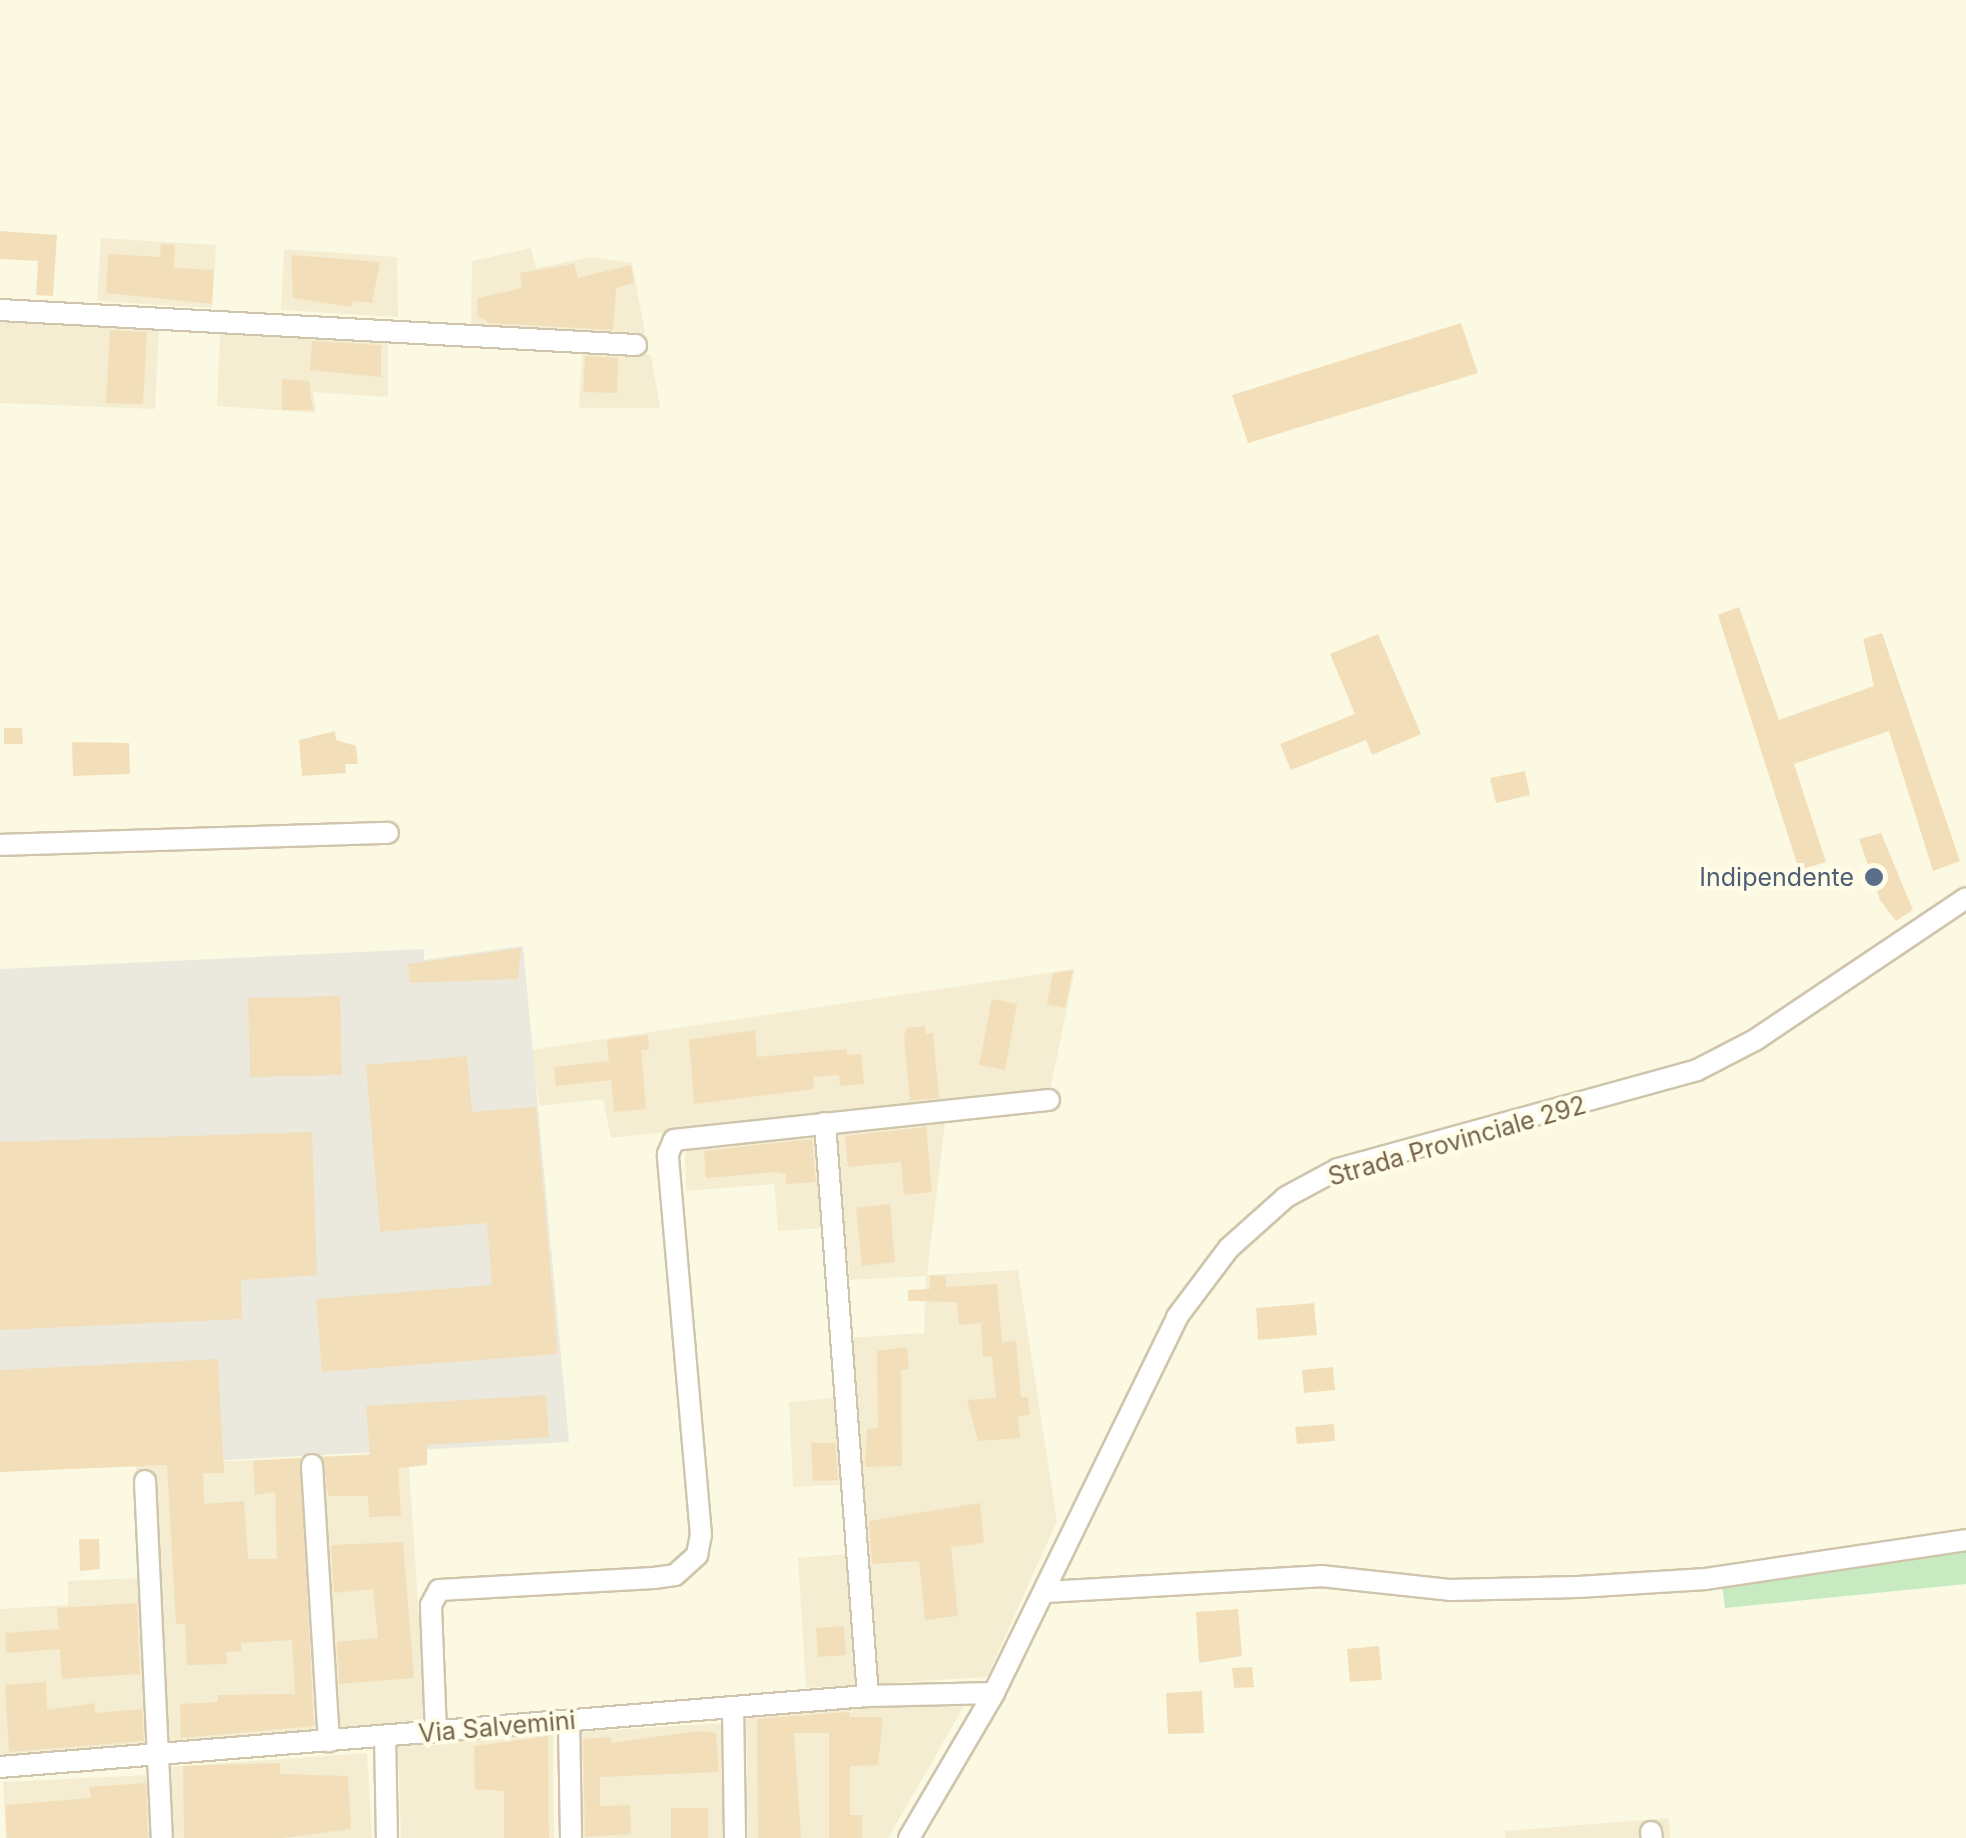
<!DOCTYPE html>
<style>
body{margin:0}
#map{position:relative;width:1966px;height:1838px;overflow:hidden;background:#fcf9e2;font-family:Inter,sans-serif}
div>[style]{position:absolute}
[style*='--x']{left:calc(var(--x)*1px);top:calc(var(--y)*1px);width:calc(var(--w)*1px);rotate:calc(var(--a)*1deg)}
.residential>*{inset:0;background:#f4edd1}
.industrial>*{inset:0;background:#ebe8dd}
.green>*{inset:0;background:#c7eac1}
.building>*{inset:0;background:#f2dfba}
.roads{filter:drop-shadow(2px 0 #cfc5ac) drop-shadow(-2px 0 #cfc5ac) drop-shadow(0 2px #cfc5ac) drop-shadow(0 -2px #cfc5ac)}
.minor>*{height:20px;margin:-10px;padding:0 10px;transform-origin:10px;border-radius:10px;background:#fff}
.dots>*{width:28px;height:28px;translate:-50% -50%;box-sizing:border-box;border:5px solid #fffce8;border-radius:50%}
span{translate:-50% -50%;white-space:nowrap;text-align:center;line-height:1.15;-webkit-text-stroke:8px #fffce8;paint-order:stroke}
.service-label{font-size:25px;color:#4e5e75}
.right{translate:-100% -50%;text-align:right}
.street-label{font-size:25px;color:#746349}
</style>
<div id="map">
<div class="residential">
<div style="clip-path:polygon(101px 238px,216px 245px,212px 308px,97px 301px)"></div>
<div style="clip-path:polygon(531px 248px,536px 268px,591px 257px,632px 263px,645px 333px,471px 325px,472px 261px)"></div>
<div style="clip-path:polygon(284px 249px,397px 257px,398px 317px,281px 310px)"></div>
<div style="clip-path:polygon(0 322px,159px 329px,155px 409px,0 403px)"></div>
<div style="clip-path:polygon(220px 333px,388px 343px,388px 397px,313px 392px,316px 413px,217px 406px)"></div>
<div style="clip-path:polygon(582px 352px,651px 355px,660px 408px,579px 408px)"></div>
<div style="clip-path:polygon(1075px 969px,1050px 1091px,611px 1138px,603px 1099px,540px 1106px,530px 1050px)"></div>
<div style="clip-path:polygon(945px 1123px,927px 1275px,1018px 1270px,1057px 1521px,987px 1677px,806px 1688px,798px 1558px,847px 1554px,841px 1485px,793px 1487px,789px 1402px,834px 1398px,832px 1339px,924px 1333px,926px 1276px,850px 1280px,834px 1134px)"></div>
<div style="clip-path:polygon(819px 1138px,825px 1228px,778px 1231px,774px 1184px,686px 1191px,685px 1146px)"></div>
<div style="clip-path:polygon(408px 1452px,426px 1722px,0 1757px,0 1609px,68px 1605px,68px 1581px,143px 1578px,136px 1466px)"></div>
<div style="clip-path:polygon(968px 1699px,888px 1838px,748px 1838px,746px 1715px)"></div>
<div style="clip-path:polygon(724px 1723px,726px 1838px,580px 1838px,579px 1732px)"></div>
<div style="clip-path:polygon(553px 1732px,554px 1838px,401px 1838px,398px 1743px)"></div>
<div style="clip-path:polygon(367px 1753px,372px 1838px,172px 1838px,168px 1767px)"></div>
<div style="clip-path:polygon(149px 1775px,153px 1838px,6px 1838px,3px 1782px)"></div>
<div style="clip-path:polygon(1669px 1818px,1670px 1838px,1505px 1838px,1505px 1831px)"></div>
</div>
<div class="industrial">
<div style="clip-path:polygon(523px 946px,569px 1442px,0 1472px,0 969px,424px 949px,424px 960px)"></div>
</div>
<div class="green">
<div style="clip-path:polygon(1966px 1550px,1966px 1584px,1725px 1608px,1722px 1585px)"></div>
</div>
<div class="building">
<div style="clip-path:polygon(0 231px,57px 235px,53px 296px,36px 295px,38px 261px,0 259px)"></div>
<div style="clip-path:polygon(161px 244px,175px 245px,174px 268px,214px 270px,212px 304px,106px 293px,108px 254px,160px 257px)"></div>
<div style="clip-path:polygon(291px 255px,380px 262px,372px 303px,353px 301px,352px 307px,293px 298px)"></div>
<div style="clip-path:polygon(574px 264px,578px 278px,631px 265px,634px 283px,616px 288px,613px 330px,489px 323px,477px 316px,478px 298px,522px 288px,520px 273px)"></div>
<div style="clip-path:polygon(1461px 323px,1478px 373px,1248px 443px,1232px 395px)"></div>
<div style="clip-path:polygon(110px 330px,147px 332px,143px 404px,106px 403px)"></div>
<div style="clip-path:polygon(312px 341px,381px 345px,381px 377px,310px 370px)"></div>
<div style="clip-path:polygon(585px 356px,618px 358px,617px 393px,583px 392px)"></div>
<div style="clip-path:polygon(282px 379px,309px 381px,313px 410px,282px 410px)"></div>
<div style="clip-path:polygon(1739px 607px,1779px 720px,1874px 686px,1863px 639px,1882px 633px,1960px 861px,1933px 871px,1889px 731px,1794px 764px,1826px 862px,1799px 870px,1718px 615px)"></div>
<div style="clip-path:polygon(1378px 634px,1421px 734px,1372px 755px,1366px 740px,1291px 770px,1280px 744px,1355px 714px,1330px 654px)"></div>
<div style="clip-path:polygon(4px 728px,22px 728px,23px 744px,4px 744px)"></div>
<div style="clip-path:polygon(335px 731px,336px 740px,356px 746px,358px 764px,345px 764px,346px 773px,302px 776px,299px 740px)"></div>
<div style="clip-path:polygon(72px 742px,129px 743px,130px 774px,73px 776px)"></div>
<div style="clip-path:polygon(1525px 771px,1530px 795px,1496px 803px,1490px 778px)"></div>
<div style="clip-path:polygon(1881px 833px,1913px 910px,1896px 921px,1880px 900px,1859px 839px)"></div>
<div style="clip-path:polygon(521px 948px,518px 979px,410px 983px,408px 964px)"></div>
<div style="clip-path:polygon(1073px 970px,1065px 1008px,1047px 1004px,1053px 973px)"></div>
<div style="clip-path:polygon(340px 996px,342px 1075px,250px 1077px,248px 998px)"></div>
<div style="clip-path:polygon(992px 999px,1017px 1004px,1005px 1070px,979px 1065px)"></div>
<div style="clip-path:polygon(925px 1026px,926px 1034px,933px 1033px,939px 1098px,910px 1101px,904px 1035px,908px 1028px)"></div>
<div style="clip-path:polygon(755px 1030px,757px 1057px,847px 1049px,847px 1055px,861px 1054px,864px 1084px,840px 1086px,839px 1075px,813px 1077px,814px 1089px,694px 1104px,689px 1040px)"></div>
<div style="clip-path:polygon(648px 1035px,649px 1050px,641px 1050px,646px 1109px,614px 1112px,611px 1080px,556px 1086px,554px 1067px,609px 1061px,607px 1040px)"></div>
<div style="clip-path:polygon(467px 1056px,472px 1112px,536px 1107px,558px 1354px,322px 1372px,316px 1299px,492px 1285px,487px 1223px,380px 1232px,366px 1065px)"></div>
<div style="clip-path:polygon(926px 1127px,932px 1192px,904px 1195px,901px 1162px,848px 1167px,845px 1136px)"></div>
<div style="clip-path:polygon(312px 1132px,317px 1275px,241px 1280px,242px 1319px,0 1330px,0 1142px)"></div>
<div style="clip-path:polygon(812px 1139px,816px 1182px,786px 1184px,786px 1174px,775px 1172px,706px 1178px,704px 1151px)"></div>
<div style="clip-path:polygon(890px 1204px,895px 1262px,862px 1266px,856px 1208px)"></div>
<div style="clip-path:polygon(930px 1275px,946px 1276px,946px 1287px,997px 1284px,1002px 1342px,1016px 1341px,1021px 1397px,1028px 1397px,1030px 1415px,1018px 1416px,1020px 1438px,978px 1441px,967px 1400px,996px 1398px,992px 1356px,983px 1357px,981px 1323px,959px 1325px,957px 1302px,908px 1301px,908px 1290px,930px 1289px)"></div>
<div style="clip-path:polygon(1314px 1303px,1317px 1335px,1258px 1340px,1256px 1308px)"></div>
<div style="clip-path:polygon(907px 1347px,909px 1369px,901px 1370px,902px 1466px,865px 1467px,867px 1429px,878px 1428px,877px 1351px)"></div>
<div style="clip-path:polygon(218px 1359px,224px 1473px,203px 1473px,204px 1504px,244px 1501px,248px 1559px,277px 1559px,275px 1492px,255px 1495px,253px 1461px,300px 1458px,314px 1726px,181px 1738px,180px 1704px,218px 1702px,218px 1695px,295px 1694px,292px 1640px,241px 1643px,241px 1651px,226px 1652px,227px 1664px,187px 1665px,185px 1624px,176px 1624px,167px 1465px,0 1472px,0 1370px)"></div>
<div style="clip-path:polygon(1333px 1367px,1335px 1390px,1304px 1393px,1302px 1370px)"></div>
<div style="clip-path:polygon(546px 1395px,549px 1437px,427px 1445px,427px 1465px,398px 1468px,401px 1516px,369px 1517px,368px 1496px,328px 1496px,323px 1457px,370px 1455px,366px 1406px)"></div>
<div style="clip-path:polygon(1334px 1424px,1335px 1441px,1297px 1444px,1295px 1427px)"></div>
<div style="clip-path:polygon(811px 1443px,835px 1443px,838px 1480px,813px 1481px)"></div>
<div style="clip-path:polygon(980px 1503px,984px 1543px,951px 1547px,958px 1616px,925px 1620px,919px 1561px,872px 1564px,869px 1521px)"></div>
<div style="clip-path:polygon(79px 1539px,99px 1539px,100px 1569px,80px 1571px)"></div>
<div style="clip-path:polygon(403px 1542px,414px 1678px,339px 1684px,337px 1642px,378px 1638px,373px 1589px,334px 1593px,331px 1545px)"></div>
<div style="clip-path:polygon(137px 1603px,140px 1674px,62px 1679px,60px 1649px,6px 1653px,5px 1633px,59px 1629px,57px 1608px)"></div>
<div style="clip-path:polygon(1238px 1609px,1242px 1656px,1199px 1663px,1196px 1612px)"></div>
<div style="clip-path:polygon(844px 1626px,846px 1655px,818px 1657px,816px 1628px)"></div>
<div style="clip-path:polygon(1379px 1646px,1382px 1680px,1350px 1682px,1347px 1649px)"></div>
<div style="clip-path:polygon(1252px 1667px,1254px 1687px,1234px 1688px,1232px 1668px)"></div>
<div style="clip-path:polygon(46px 1682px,47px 1710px,94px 1703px,95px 1713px,142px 1709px,144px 1741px,9px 1752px,5px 1685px)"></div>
<div style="clip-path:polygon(1202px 1691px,1204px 1733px,1168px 1734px,1166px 1693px)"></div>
<div style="clip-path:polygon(849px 1712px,850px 1717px,883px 1717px,878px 1765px,850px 1766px,850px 1815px,862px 1815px,862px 1838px,829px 1838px,829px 1733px,794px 1733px,801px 1838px,758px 1838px,757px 1719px)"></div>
<div style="clip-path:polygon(698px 1731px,716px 1733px,719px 1772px,600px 1777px,600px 1806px,630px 1805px,631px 1834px,585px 1837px,583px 1739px,611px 1737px,611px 1743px)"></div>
<div style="clip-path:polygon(548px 1736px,549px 1838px,504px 1838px,504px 1791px,475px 1789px,474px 1746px)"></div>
<div style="clip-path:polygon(280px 1763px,280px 1774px,348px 1776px,351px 1829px,284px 1838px,184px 1838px,183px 1766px)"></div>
<div style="clip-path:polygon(146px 1783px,148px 1838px,7px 1838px,5px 1805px,91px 1798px,89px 1787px)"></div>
<div style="clip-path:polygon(671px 1808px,708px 1808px,708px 1838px,671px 1838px)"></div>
</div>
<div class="roads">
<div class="minor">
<div style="--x:0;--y:310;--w:637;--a:3.15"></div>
<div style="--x:0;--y:845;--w:388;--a:-1.8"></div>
<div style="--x:825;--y:1123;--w:575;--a:85.71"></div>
<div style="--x:312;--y:1465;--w:277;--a:86.5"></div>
<div style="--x:145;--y:1481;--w:357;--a:87.3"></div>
<div style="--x:1046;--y:1592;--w:275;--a:-3.3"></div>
<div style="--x:1321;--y:1576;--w:129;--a:6.2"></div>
<div style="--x:1449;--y:1590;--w:129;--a:-1.3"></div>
<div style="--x:1578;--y:1587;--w:128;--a:-3.6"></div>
<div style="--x:1706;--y:1579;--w:263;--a:-8.5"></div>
<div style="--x:733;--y:1707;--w:131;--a:89.1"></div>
<div style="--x:569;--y:1722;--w:116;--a:89"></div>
<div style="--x:436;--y:1732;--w:127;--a:-92.3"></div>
<div style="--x:431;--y:1605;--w:17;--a:-62"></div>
<div style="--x:439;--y:1590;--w:215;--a:-3.2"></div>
<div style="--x:654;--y:1578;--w:21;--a:-8"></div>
<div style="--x:675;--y:1575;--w:30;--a:-42"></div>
<div style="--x:697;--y:1555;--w:20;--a:-79"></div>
<div style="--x:701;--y:1535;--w:382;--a:-95"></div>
<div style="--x:668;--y:1154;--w:15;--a:-67"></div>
<div style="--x:674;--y:1140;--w:377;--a:-6.1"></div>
<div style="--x:385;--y:1736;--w:102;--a:88.9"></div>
<div style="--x:0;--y:1767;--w:871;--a:-4.68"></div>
<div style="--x:868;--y:1696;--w:126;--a:-1.4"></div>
<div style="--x:1651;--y:1832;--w:6;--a:81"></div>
<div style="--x:909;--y:1838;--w:168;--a:-59.6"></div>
<div style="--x:994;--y:1693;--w:418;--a:-64"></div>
<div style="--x:1177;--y:1317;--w:86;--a:-53"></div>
<div style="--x:1229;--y:1248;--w:76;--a:-41.8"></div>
<div style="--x:1286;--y:1197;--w:59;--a:-28.3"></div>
<div style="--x:1338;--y:1169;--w:372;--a:-15.4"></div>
<div style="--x:1697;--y:1070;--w:65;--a:-27.3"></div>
<div style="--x:1755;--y:1040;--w:254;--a:-33.9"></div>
</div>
</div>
<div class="dots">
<div style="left:1874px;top:877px;background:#5c6f8a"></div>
</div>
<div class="service-label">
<span class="right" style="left:1854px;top:877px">Indipendente</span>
</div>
<div class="street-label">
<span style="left:1457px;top:1141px;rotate:-16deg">Strada Provinciale 292</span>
<span style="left:497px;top:1727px;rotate:-5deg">Via Salvemini</span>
</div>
</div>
